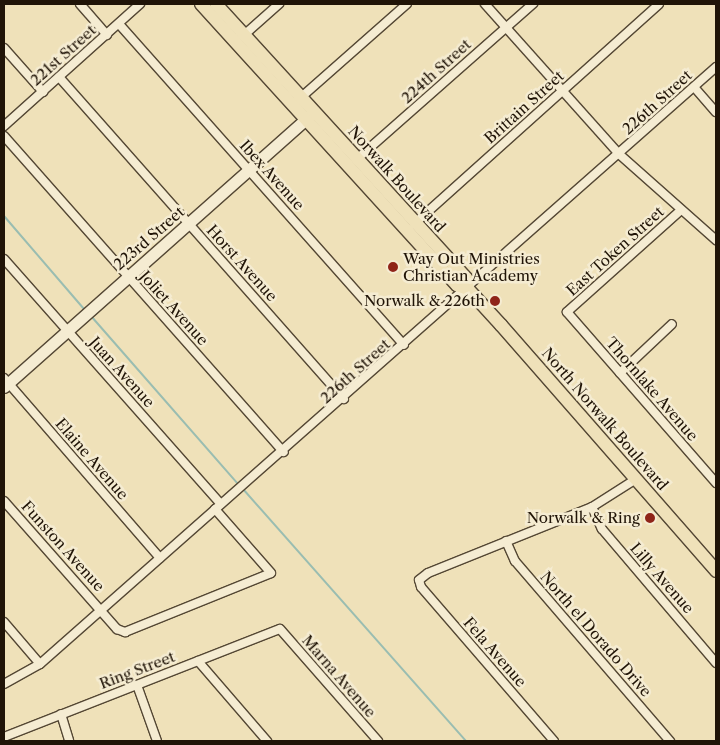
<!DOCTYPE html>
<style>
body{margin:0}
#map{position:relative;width:720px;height:745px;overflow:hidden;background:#efe1b9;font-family:"Libre Caslon Text",serif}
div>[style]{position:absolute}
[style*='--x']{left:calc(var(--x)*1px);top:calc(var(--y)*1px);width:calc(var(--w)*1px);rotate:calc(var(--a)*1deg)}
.stream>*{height:2px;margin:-1px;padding:0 1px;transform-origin:1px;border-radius:1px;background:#9abdb1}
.roads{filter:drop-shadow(1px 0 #544734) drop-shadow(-1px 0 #544734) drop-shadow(0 1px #544734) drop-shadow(0 -1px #544734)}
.street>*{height:8px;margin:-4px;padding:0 4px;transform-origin:4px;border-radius:4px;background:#f5ecd2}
.secondary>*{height:11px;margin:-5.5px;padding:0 5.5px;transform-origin:5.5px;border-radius:5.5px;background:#f5ecd2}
.primary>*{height:12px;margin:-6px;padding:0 6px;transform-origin:6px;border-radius:6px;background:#efe1b9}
.dots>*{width:14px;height:14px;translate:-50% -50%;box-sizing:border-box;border:2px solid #f5ecd2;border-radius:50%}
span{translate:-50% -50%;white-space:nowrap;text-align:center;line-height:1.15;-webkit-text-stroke:5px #f5ecd2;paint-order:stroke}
.street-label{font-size:15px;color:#201407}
.poi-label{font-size:15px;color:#201407}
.left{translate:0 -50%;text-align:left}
.right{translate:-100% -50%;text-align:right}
.frame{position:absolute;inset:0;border:5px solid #201407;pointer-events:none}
</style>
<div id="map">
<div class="stream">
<div style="--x:4;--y:216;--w:123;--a:49.3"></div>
<div style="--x:91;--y:316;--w:225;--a:48.8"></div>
<div style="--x:243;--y:489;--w:337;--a:48.5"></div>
</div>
<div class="roads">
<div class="street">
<div style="--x:80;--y:4;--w:41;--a:48.9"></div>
<div style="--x:485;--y:4;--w:201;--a:48.2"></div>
<div style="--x:619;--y:154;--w:130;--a:41.6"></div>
<div style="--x:119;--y:24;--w:429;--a:48.4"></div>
<div style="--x:244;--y:35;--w:47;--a:-41.5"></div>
<div style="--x:4;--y:48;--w:59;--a:48.4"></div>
<div style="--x:59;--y:77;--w:430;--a:48.5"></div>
<div style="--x:694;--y:87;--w:33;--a:49"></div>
<div style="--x:298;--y:100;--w:145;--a:-41.4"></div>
<div style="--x:4;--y:126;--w:183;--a:-41.9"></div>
<div style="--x:4;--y:136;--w:422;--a:48.5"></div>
<div style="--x:357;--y:159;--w:235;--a:-41.4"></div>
<div style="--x:681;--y:210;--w:153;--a:138.2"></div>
<div style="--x:567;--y:312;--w:227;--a:48.9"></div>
<div style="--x:414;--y:224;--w:329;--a:-41.9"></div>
<div style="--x:4;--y:259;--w:327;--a:48.5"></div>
<div style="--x:620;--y:373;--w:71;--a:-43.3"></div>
<div style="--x:4;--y:378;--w:238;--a:49.1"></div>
<div style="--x:4;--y:501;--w:171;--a:48.6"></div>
<div style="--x:117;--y:629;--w:9;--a:21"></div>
<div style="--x:125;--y:632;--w:157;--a:-22"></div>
<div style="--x:271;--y:573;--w:85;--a:-131.2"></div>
<div style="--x:592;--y:507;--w:24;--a:66"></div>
<div style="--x:602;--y:529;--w:176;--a:49.6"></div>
<div style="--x:506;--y:541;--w:22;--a:66"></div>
<div style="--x:515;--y:561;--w:238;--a:49.3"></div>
<div style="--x:4;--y:622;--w:55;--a:49.4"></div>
<div style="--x:198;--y:661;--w:106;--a:49.2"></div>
<div style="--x:4;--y:684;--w:41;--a:-29.1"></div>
<div style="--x:40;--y:664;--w:902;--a:-41.45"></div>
<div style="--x:137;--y:685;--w:59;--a:70.3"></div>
<div style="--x:61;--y:714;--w:28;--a:73"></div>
<div style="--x:4;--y:737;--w:296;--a:-21.4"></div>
<div style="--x:280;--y:629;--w:149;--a:48.8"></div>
<div style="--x:554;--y:741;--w:203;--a:-130.8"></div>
<div style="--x:421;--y:587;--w:7;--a:-106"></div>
<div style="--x:419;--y:580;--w:11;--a:-38"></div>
<div style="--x:428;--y:573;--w:177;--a:-21.9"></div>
<div style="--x:592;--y:507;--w:52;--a:-32.5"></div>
</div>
<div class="secondary">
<div style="--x:4;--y:387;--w:411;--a:-41.6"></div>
</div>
<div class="primary">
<div style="--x:201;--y:4;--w:380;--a:47.7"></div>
<div style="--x:457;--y:285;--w:12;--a:20"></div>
<div style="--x:468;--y:289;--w:49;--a:47.5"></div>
<div style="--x:501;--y:325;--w:327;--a:48.8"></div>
<div style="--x:216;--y:4;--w:371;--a:47.6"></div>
<div style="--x:466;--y:278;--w:11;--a:80"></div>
</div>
</div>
<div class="dots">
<div style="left:393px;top:267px;background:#8f2418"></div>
<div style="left:495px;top:301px;background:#8f2418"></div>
<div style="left:650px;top:518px;background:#8f2418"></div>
</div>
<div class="street-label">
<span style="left:63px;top:55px;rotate:-42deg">221st Street</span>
<span style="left:436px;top:71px;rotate:-42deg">224th Street</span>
<span style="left:657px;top:102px;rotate:-42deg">226th Street</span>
<span style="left:524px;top:107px;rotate:-42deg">Brittain Street</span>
<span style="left:272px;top:175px;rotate:48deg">Ibex Avenue</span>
<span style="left:397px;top:179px;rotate:48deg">Norwalk Boulevard</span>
<span style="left:149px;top:238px;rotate:-41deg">223rd Street</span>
<span style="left:615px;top:251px;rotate:-42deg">East Token Street</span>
<span style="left:242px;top:263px;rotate:48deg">Horst Avenue</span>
<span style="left:174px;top:308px;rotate:48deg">Joliet Avenue</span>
<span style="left:355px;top:371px;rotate:-42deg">226th Street</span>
<span style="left:122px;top:372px;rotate:48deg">Juan Avenue</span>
<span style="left:652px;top:389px;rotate:49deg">Thornlake Avenue</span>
<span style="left:605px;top:419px;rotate:49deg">North Norwalk Boulevard</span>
<span style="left:92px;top:459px;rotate:49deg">Elaine Avenue</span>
<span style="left:63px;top:546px;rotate:48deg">Funston Avenue</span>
<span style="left:662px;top:578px;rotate:49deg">Lilly Avenue</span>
<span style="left:596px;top:634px;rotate:49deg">North el Dorado Drive</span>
<span style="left:495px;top:652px;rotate:49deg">Fela Avenue</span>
<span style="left:137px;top:670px;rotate:-21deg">Ring Street</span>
<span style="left:339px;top:676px;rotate:49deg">Marna Avenue</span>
</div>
<div class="poi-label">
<span class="left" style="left:403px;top:267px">Way Out Ministries<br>Christian Academy</span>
<span class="right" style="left:485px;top:301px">Norwalk &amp; 226th</span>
<span class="right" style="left:640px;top:518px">Norwalk &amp; Ring</span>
</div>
<div class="frame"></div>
</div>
